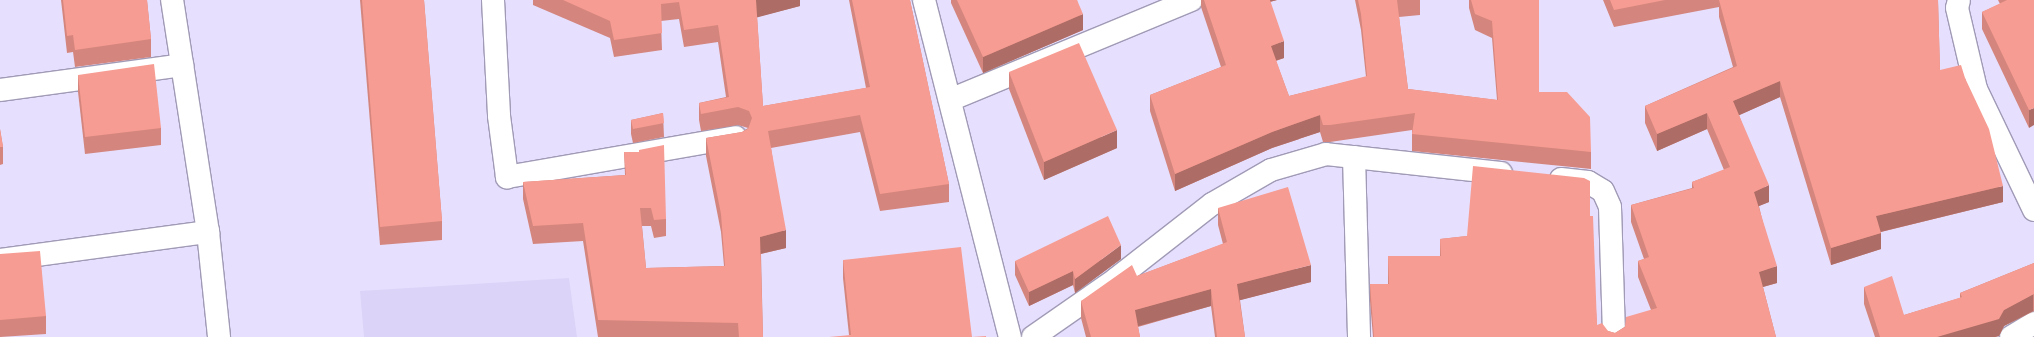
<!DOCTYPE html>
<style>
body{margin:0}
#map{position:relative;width:2034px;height:337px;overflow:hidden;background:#e6e0fe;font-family:"Exo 2",sans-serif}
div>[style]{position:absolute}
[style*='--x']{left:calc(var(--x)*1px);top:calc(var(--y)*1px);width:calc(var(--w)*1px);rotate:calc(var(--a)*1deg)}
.built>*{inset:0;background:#dcd3f8}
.roads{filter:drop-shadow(1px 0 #a19ab6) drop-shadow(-1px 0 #a19ab6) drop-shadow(0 1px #a19ab6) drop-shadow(0 -1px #a19ab6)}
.minor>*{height:22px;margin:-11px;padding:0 11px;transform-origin:11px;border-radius:11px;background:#fff}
.tertiary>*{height:22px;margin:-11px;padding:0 11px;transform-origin:11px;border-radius:11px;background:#fff}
.wall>*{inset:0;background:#d4867e}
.shaded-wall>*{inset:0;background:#ad6d66}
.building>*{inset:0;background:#f79c92}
span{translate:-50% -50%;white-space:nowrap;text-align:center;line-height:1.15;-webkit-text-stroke:3px #fff;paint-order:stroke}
</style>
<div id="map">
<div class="built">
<div style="clip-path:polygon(569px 278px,577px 337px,364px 337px,360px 291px)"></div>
</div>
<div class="roads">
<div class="minor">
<div style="--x:493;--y:0;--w:116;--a:87"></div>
<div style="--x:499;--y:116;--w:62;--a:82.5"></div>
<div style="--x:507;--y:177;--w:232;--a:-9.9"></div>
<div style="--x:1959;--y:0;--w:8;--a:104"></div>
<div style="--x:1957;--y:8;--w:83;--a:76.8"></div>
<div style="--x:1976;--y:89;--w:134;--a:64.4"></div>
<div style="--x:0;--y:90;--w:184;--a:-7.8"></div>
<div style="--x:950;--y:100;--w:261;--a:-22.5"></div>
<div style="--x:1354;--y:157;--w:180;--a:88.4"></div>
<div style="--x:1561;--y:179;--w:27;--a:6"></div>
<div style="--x:1588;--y:182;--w:17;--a:31"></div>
<div style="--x:1603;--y:191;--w:17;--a:66"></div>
<div style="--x:1610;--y:207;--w:130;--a:88.2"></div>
<div style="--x:208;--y:232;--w:106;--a:84"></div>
<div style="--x:0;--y:260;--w:210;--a:-7.7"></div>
<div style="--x:208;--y:232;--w:235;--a:-98.8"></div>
<div style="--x:1033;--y:337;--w:101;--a:-34.9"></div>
<div style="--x:1116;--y:279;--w:122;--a:-38"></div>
<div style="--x:1212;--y:204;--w:68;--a:-30"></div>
<div style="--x:1271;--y:170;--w:57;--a:-16.2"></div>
<div style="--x:1326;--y:154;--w:176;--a:6.2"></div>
<div style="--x:2011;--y:337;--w:27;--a:-31"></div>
</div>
<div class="tertiary">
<div style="--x:924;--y:0;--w:348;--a:75.7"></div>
</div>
</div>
<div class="wall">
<div style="clip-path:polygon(61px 0,147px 0,151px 39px,151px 57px,75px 67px,73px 52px,67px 53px)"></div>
<div style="clip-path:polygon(360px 0,424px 0,442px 221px,442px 240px,380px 245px)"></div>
<div style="clip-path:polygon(533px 0,800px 0,800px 6px,757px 17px,763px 106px,866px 88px,849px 0,910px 0,949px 184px,949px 202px,880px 211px,860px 132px,771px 148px,786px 248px,761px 254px,763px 337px,598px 337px,583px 241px,533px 244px,523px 199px,523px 182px,625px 175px,624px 152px,639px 152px,639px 150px,666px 219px,666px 236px,654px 238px,651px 226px,642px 226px,646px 268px,724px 266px,721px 232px,706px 156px,706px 138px,742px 132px,748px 128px,738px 125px,701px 131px,699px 120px,699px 103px,726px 97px,718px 42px,684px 47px,679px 19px,661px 21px,662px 50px,614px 57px,610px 38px,533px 5px)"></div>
<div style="clip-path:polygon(951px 0,1077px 0,1083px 30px,983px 73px,951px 3px)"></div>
<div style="clip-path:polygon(1201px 0,1277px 0,1270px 2px,1284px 58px,1276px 61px,1289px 96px,1366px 77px,1361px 30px,1355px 0,1420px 0,1420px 15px,1399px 17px,1408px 89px,1497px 100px,1492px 38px,1475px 30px,1469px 8px,1469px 0,1539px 0,1539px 92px,1591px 152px,1591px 169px,1412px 151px,1412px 130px,1330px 142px,1323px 142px,1320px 132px,1272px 148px,1175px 191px,1150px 111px,1150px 95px,1221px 67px,1201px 7px)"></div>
<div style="clip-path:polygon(1603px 0,1938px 0,1940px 70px,1965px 78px,2003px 202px,1881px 232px,1881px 249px,1831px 265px,1780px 97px,1739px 115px,1769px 202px,1759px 206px,1777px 283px,1763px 287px,1776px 337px,1373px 337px,1370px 301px,1370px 284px,1388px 284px,1388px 256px,1440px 256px,1440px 239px,1467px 236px,1590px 216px,1597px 325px,1608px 331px,1615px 333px,1651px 310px,1638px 277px,1638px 261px,1644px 259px,1631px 222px,1631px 205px,1692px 188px,1692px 182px,1724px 170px,1707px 129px,1657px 151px,1645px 123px,1645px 106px,1733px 67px,1719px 17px,1719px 7px,1614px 27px)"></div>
<div style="clip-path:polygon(1998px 0,2034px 0,2029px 128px,1982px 29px,1982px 12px,2000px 4px)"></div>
<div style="clip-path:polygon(1009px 72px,1117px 148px,1044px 180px,1009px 89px)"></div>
<div style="clip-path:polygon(78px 75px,161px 128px,161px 145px,85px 154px,78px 92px)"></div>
<div style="clip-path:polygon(663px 113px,664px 137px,633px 143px,631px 134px,631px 120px)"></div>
<div style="clip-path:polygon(0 129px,3px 147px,3px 164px,0 165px)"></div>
<div style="clip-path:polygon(1218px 208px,1311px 282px,1240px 300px,1245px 337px,1215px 337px,1211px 306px,1138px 327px,1140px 337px,1086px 337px,1081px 318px,1081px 301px,1137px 276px,1223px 244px,1218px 225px)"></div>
<div style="clip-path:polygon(0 254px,46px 316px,46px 334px,0 337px)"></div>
<div style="clip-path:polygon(1121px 259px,1075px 293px,1073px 285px,1029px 306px,1015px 275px,1015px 261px)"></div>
<div style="clip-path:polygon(843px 260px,972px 337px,849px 335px,843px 278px)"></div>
<div style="clip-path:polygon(2034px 263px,2034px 311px,2004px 326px,1999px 336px,1995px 337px,1875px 337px,1864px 304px,1864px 287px,1904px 315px,1960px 298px,1960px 293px)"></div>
</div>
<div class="shaded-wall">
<div style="clip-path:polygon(755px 0,800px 0,800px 6px,755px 18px)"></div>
<div style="clip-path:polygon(1265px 0,1277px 0,1265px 3px)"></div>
<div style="clip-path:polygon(1083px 14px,1083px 30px,983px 73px,983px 57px)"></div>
<div style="clip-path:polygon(1284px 41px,1284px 58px,1271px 62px,1271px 46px)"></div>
<div style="clip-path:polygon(1780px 81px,1780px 97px,1733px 118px,1733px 101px)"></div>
<div style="clip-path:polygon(2034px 108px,2034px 125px,2029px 128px,2029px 110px)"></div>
<div style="clip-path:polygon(1707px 113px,1707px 129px,1657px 151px,1657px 134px)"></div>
<div style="clip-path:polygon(1320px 115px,1320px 132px,1272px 148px,1175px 191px,1175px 174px,1272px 132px)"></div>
<div style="clip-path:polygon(1117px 130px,1117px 148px,1044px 180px,1044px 162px)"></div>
<div style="clip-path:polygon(1769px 185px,1769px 202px,1754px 208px,1754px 192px)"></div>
<div style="clip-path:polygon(2003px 186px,2003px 202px,1876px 233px,1876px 216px)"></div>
<div style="clip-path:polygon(786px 230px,786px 248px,760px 254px,760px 237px)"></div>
<div style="clip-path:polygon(1881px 233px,1881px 249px,1831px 265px,1831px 248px)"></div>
<div style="clip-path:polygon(1121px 245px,1121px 259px,1075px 293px,1075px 279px)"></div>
<div style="clip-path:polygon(1311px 265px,1311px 282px,1237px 301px,1237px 284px)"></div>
<div style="clip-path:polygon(1777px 266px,1777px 283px,1759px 288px,1759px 272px)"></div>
<div style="clip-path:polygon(1073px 271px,1073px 285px,1029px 306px,1029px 292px)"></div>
<div style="clip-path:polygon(1211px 289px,1211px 306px,1135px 327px,1135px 310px)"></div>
<div style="clip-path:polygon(2033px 294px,2033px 311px,2004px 326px,1999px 336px,1995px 337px,1937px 337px,2004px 310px)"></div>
</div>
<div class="building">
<div style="clip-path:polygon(63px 0,147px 0,151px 39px,75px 50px,73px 35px,67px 36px)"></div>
<div style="clip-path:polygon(362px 0,424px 0,442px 221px,380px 227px)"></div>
<div style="clip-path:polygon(563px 0,756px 0,763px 106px,870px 87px,852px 0,910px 0,949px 184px,880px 194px,860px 115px,768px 131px,786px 230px,760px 237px,763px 337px,739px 337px,738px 323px,598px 320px,583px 223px,533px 226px,523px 182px,626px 175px,624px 152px,639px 152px,639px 150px,664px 145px,666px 219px,654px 220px,651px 208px,640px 208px,646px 268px,725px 266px,721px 214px,706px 138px,742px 132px,748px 129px,752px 118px,749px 111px,738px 107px,701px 114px,699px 103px,729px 97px,718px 25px,684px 30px,679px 2px,661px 4px,662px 33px,614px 40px,610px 21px)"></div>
<div style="clip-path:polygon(957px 0,1077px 0,1083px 14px,983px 57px)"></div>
<div style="clip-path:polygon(1204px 0,1270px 0,1284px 41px,1271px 46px,1289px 96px,1367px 76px,1361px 14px,1358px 0,1399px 0,1397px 0,1408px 89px,1498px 100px,1492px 21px,1475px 14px,1471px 0,1539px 0,1539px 92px,1567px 92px,1590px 117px,1591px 152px,1412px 134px,1415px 113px,1330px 125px,1323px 125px,1320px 115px,1272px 132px,1175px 174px,1150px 95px,1226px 65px)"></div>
<div style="clip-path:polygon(1610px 0,1665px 0,1614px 10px)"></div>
<div style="clip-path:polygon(1719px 0,1938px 0,1940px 70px,1961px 65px,1965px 78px,1989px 129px,2003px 186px,1876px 216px,1881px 233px,1831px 248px,1780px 81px,1733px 101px,1769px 185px,1754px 192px,1777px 266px,1759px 272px,1776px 337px,1374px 337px,1370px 284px,1389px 284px,1388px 256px,1441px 256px,1440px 239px,1467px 236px,1473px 166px,1584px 178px,1590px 181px,1590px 216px,1593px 216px,1597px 325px,1602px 323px,1608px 331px,1615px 333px,1625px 327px,1626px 317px,1657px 308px,1638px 261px,1649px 257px,1631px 205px,1694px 188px,1692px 182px,1730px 167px,1707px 113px,1657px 134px,1645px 106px,1737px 66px)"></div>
<div style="clip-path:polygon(2006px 0,2034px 0,2034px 108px,2029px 110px,1982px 12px,2007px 0)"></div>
<div style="clip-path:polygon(1079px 43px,1117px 130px,1044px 162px,1009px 72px)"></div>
<div style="clip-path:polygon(154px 64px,161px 128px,85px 137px,78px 75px)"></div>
<div style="clip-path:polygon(663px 113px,664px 123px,633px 129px,631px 120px)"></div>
<div style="clip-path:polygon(0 129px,3px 147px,0 147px)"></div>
<div style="clip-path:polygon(1288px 187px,1311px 265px,1237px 284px,1245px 337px,1217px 337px,1211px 289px,1135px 310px,1140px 337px,1091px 337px,1081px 301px,1132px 265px,1137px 276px,1227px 242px,1218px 208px)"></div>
<div style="clip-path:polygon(1108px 216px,1121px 245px,1075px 279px,1073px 271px,1029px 292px,1015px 261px)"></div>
<div style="clip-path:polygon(961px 247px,972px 337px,986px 336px,986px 337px,829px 337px,851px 335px,843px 260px)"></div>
<div style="clip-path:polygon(40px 251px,46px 316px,0 320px,0 254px)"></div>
<div style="clip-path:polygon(2034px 263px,2034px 294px,2004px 310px,1999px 319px,1937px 337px,1880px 337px,1864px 287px,1892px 276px,1904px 315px,1962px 297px,1960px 293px)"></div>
</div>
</div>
